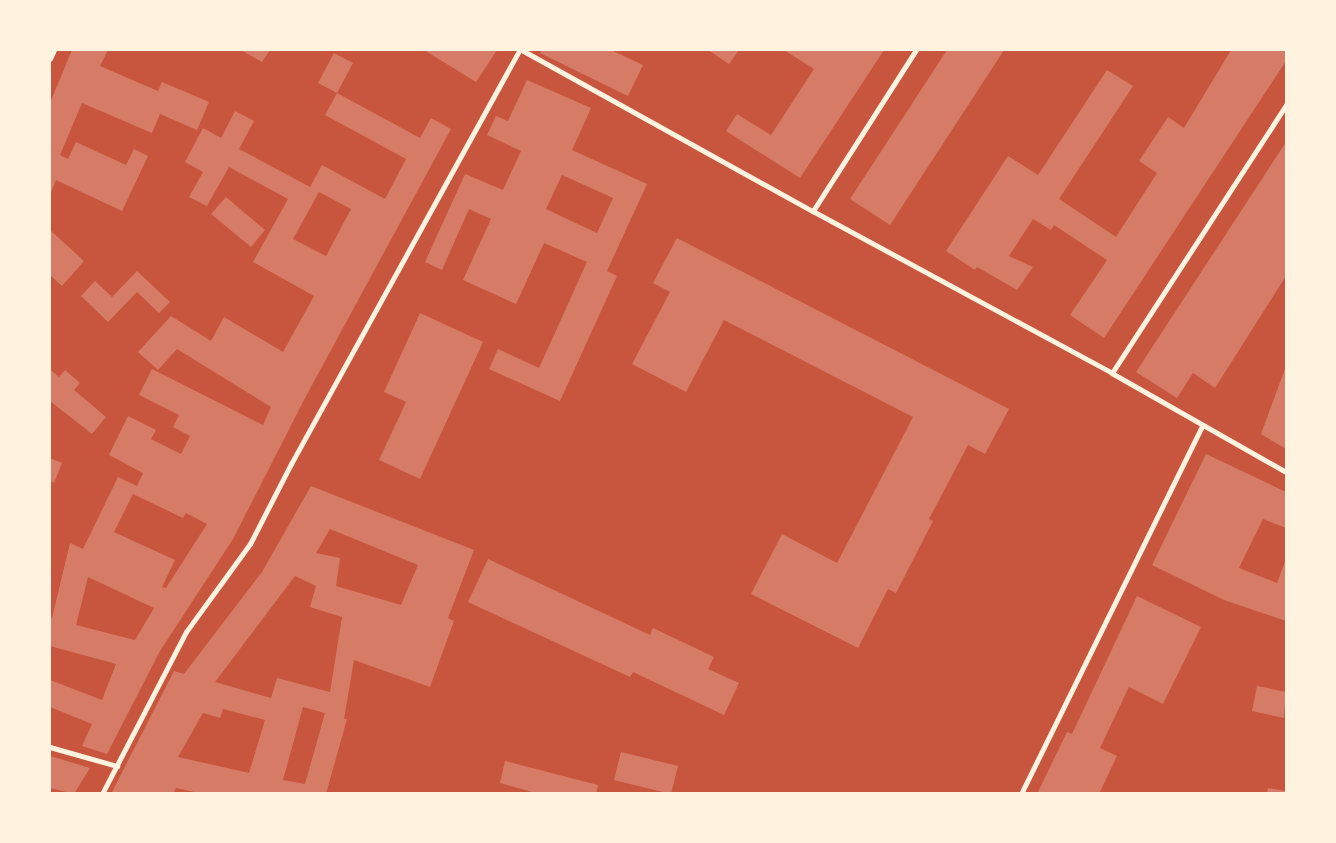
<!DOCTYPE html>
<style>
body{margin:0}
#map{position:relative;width:1336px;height:843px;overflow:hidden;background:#c8553d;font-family:Figtree,sans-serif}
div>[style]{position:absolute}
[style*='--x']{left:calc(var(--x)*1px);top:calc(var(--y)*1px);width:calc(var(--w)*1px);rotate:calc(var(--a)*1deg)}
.building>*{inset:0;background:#d67c66}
.service>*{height:4.5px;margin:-2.25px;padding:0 2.25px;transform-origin:2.25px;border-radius:2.25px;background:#fff3e0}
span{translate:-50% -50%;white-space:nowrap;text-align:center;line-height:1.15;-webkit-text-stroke:5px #fff3e0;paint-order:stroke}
.frame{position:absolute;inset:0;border:51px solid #fff3e0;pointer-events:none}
</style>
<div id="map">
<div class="building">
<div style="clip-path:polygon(72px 50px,108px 50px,100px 66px,158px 91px,162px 82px,209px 102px,197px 130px,160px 114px,152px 133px,82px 103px,60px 155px,68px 159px,76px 142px,126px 165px,134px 149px,148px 156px,122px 211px,56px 180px,50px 195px,50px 103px)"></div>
<div style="clip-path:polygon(241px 50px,270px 50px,262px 62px)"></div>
<div style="clip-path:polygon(424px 50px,497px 50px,476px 82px)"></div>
<div style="clip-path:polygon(542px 50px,611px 50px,643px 65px,628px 96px,540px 53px)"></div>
<div style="clip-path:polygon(708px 50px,739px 50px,729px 64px)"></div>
<div style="clip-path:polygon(784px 50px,884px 50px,800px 178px,726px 131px,737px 114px,771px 135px,814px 69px)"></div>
<div style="clip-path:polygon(947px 50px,1004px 50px,890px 225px,850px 199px)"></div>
<div style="clip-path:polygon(1231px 50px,1286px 50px,1286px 61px,1104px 338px,1070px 315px,1107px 260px,1054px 225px,1051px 230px,1033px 219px,1009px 256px,1033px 267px,1017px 290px,977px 267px,975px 270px,946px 251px,1008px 156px,1038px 175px,1107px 70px,1133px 86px,1059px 199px,1116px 237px,1157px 173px,1139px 161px,1168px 117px,1184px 128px)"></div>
<div style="clip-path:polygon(334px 53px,353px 63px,337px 93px,318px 83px)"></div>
<div style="clip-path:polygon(evenodd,527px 80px,591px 108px,572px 150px,647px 184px,607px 271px,617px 276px,560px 401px,489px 369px,498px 349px,539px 368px,587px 262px,544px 243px,516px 304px,463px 280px,491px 219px,469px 209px,442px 270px,425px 262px,465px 174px,503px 190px,521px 151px,487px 135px,496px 116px,508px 121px,527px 80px,562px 175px,613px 198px,597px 233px,546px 209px,562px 175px)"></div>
<div style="clip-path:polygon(evenodd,337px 93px,420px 138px,431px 118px,451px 129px,305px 398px,233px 539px,160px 651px,107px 754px,82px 746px,92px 724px,50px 707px,50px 680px,102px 700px,116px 664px,50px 646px,50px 617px,52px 618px,70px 543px,83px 549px,118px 477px,137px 486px,143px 473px,109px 455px,128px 416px,156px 430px,151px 439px,181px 454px,190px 436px,173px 427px,179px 415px,139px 395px,152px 369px,263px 425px,271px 407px,177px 349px,158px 370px,138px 352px,171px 316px,211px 341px,224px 317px,283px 352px,314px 296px,253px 262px,288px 199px,229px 167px,207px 206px,189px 197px,203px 172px,185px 162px,203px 128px,221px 138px,235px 111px,254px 121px,239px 149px,310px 187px,322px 165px,385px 199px,406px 159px,325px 115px,337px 93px,319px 192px,351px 209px,326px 256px,293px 239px,319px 192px,337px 93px,133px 494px,183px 518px,186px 513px,207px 524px,166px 588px,162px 587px,175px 560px,114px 532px,133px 494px,337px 93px,88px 577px,154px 608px,135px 640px,76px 625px,88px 577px)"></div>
<div style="clip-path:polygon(1286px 142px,1286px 276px,1215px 388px,1193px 373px,1177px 398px,1136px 372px)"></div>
<div style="clip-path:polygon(226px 197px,265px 230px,251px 247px,211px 214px)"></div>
<div style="clip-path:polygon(50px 230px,84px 261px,62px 286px,50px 275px)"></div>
<div style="clip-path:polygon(677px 238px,1009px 409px,985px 454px,968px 445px,929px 519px,933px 521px,896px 593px,888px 589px,858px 648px,751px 594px,782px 534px,837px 563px,913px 417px,724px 320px,686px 392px,632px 364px,670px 292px,653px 283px)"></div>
<div style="clip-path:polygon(137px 271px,170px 302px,159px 313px,137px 292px,108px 322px,81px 296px,95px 281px,112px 297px)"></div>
<div style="clip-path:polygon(420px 313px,483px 342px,420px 479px,379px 460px,406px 402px,384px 392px)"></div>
<div style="clip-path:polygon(1286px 366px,1286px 449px,1261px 434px)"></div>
<div style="clip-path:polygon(50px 369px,59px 377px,65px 370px,80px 383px,74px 390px,106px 417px,92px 434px,50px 401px)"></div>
<div style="clip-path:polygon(1206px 454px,1286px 492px,1286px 528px,1263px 519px,1239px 568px,1277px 583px,1286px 559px,1286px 621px,1224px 600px,1152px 565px)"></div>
<div style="clip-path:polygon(50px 458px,62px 463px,54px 483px,50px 481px)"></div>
<div style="clip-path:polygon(evenodd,311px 486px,474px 550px,448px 618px,454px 621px,430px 687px,354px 660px,344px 719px,347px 719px,326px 794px,203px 794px,176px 788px,173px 794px,111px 794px,174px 671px,184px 674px,262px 572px,311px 486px,330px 529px,418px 565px,401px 605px,336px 586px,340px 558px,316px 553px,330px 529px,311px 486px,295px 576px,316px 586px,310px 607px,342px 617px,330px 692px,277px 678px,271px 698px,215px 682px,295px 576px,311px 486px,303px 707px,325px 713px,305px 784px,283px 780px,303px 707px,311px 486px,223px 709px,265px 720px,249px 773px,178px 757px,203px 713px,220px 718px,223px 709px)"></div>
<div style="clip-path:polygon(488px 559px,650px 635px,653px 628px,714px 657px,708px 669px,739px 683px,724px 715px,633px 672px,630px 677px,468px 602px)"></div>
<div style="clip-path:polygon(1137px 596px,1201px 627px,1163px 704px,1129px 687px,1100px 748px,1117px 756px,1099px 794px,1037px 794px,1067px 732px,1072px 734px)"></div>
<div style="clip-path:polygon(1257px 686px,1286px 692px,1284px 718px,1252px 711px)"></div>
<div style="clip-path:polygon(621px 752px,678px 766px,671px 794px,614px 780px)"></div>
<div style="clip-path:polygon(50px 756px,90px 768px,74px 794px,50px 788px)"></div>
<div style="clip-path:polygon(505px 761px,598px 785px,596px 794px,539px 794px,500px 783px)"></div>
<div style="clip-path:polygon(1268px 788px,1286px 791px,1286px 794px,1267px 794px)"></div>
</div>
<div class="service">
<div style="--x:522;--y:50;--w:333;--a:29"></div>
<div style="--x:813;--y:211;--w:340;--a:28.4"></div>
<div style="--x:1112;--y:373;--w:320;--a:-57"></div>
<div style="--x:50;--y:59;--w:10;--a:-66"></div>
<div style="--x:813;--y:211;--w:191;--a:-57.4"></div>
<div style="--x:1112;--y:373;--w:200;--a:29.6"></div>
<div style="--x:50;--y:747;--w:70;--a:15.8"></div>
<div style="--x:102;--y:794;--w:182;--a:-62.6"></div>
<div style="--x:186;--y:632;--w:109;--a:-54"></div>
<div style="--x:250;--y:544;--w:90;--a:-62.9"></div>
<div style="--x:291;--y:464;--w:473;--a:-61.1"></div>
<div style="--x:1021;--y:794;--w:410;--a:-63.8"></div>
</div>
<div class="frame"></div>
</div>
